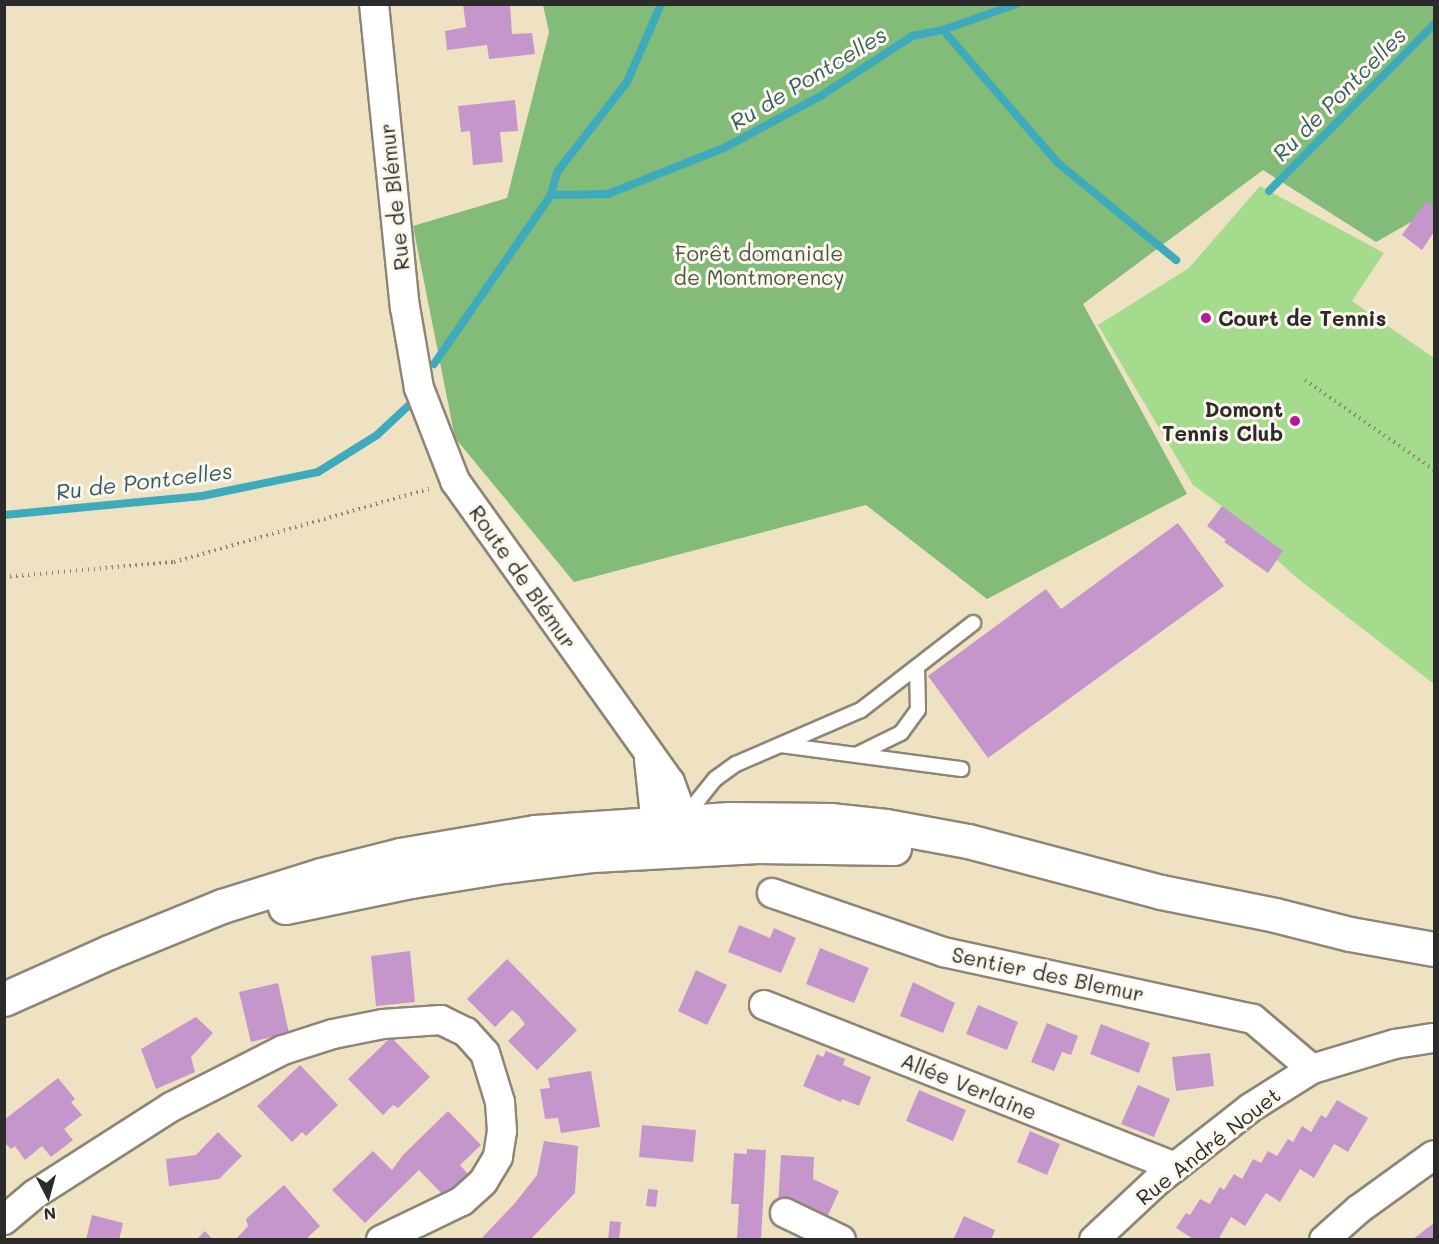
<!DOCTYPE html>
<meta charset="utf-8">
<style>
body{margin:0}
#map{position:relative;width:1439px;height:1244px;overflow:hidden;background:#efe2c3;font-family:Mali,sans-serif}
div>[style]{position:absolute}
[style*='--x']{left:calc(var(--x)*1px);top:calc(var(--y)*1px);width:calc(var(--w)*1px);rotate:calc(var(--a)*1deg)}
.green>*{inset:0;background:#a4db8c}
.forest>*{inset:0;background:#83bb78}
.stream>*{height:8px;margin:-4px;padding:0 4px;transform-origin:4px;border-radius:4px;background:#3eabbd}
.building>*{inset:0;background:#c596cc}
.path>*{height:4px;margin-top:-2px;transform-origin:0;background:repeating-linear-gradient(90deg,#8d8677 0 1.5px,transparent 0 6px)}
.roads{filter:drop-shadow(2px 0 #8d8677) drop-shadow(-2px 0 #8d8677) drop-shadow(0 2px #8d8677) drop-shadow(0 -2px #8d8677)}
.lane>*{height:14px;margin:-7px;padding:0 7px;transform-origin:7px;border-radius:7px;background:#fff}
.street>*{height:28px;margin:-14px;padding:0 14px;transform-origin:14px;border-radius:14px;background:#fff}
.secondary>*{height:33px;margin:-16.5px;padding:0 16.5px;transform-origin:16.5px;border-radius:16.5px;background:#fff}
.dots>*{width:16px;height:16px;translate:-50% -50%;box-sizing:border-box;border:3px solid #fbf7ec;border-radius:50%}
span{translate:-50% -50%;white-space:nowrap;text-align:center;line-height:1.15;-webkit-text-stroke:6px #fbf7ec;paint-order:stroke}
.street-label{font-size:21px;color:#2b2b2b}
.park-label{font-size:21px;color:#495743}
.poi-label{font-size:21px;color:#2b2b2b;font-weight:700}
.left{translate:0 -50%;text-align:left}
.right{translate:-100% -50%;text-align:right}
.water-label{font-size:22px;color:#335e65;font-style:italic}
.frame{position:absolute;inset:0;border:6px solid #2b2b2b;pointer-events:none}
.north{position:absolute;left:18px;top:1166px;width:60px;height:60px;-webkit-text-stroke:4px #fbf7ec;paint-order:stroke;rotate:174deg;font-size:16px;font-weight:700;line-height:24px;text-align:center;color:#2b2b2b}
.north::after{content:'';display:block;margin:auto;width:21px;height:27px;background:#2b2b2b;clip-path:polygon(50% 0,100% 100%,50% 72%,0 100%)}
</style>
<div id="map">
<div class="green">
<div style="clip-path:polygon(1260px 186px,1384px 253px,1352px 301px,1434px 358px,1434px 684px,1297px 578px,1277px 560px,1283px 551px,1193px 485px,1098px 325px,1189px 268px)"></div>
</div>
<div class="forest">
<div style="clip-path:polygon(543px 5px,1434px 5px,1434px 209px,1376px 242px,1263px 170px,1083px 304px,1187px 494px,987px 599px,866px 505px,574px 582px,455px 438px,413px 226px,507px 198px,549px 32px)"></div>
</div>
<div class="stream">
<div style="--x:943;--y:30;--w:78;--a:-19.4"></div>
<div style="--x:1269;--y:191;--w:235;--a:-45.3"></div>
<div style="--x:551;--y:195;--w:24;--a:-75"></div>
<div style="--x:557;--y:172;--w:114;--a:-52.1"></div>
<div style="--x:627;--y:82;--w:85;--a:-66.4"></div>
<div style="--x:434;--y:364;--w:206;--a:-55.3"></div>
<div style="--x:551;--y:195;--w:57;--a:-1"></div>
<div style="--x:608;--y:194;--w:127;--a:-21.7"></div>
<div style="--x:726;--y:147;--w:109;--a:-28.4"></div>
<div style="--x:822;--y:95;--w:108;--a:-33.2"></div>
<div style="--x:912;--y:36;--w:32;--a:-11"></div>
<div style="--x:943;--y:30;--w:176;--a:49.2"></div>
<div style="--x:1058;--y:163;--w:153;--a:39.4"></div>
<div style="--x:4;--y:515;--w:199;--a:-5.5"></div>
<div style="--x:202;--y:496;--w:118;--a:-11.7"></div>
<div style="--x:318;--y:472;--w:70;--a:-32.1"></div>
<div style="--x:377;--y:435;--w:42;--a:-43.1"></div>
</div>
<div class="building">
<div style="clip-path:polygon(463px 4px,510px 4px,512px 34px,532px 33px,535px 54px,489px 59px,487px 45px,447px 50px,445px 31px,466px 27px)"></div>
<div style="clip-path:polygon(515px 100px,518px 131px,500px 132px,503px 162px,473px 165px,470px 131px,461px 132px,458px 106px)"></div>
<div style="clip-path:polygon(1426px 201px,1434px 207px,1434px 232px,1422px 250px,1402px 235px)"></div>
<div style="clip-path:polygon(1222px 506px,1283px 551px,1268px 573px,1224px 542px,1226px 540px,1207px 526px)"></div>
<div style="clip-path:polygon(1178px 523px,1224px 586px,988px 758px,928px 676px,1046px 589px,1061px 609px)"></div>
<div style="clip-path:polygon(739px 925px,770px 938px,774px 928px,796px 938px,781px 973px,728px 952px)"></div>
<div style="clip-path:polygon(820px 948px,869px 968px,854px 1003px,806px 984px)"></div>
<div style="clip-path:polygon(410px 951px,415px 1002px,376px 1006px,371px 956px)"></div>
<div style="clip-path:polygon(507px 959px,577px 1030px,537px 1070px,508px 1041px,525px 1024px,519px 1016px,512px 1010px,495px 1027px,467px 999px)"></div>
<div style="clip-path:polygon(696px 970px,727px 985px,707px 1025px,678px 1011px)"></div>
<div style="clip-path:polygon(913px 982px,955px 1003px,943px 1033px,900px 1016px)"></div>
<div style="clip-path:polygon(278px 983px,289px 1033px,251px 1042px,239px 992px)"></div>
<div style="clip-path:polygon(978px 1005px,1018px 1022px,1007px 1050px,966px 1034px)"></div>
<div style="clip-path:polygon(196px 1017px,213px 1033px,191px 1057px,195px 1072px,156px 1089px,141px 1049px)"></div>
<div style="clip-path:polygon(1047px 1023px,1078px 1036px,1071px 1055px,1062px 1052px,1054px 1071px,1031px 1062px)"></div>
<div style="clip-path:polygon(1101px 1024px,1150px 1043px,1139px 1073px,1090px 1054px)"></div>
<div style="clip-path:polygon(391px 1037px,430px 1077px,398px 1108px,393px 1105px,383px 1115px,348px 1079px)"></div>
<div style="clip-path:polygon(826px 1051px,845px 1059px,843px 1065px,871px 1077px,859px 1106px,842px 1099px,841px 1102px,803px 1086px,817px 1054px,823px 1057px)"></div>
<div style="clip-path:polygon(1210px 1053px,1214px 1086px,1176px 1091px,1172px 1057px)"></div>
<div style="clip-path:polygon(300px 1065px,338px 1105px,306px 1136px,302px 1132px,292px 1142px,257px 1106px)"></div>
<div style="clip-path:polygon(591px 1071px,600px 1127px,561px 1133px,558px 1118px,545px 1119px,540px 1089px,550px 1088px,548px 1078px)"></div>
<div style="clip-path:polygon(58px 1078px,75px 1099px,71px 1102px,82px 1115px,64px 1129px,73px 1140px,51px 1157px,42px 1146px,25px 1160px,15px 1146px,11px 1149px,4px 1142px,4px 1120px)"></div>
<div style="clip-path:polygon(1138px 1085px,1170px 1099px,1154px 1137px,1121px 1124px)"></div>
<div style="clip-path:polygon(919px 1090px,966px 1110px,953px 1141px,906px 1121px)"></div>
<div style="clip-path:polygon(1337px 1100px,1368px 1118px,1348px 1152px,1334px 1144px,1314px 1178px,1300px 1169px,1280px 1202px,1266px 1193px,1245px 1226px,1231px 1217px,1218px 1240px,1195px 1240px,1176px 1228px,1186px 1213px,1190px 1215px,1200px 1199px,1210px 1204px,1220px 1187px,1224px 1190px,1234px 1174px,1242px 1179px,1253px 1159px,1261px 1163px,1268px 1151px,1277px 1156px,1288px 1139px,1293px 1142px,1302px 1126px,1311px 1132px,1321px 1115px,1326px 1118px)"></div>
<div style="clip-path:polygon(448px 1111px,481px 1145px,460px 1165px,468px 1174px,445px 1197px,419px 1170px,365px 1223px,332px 1190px,373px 1151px,392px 1170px,403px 1155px)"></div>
<div style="clip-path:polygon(642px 1125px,696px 1130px,693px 1162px,639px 1157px)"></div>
<div style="clip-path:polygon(1030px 1131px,1060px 1144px,1047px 1175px,1017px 1162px)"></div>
<div style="clip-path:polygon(218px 1132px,242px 1156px,219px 1179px,169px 1186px,166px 1159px,196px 1155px)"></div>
<div style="clip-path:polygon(544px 1141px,578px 1146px,575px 1193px,530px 1240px,480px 1240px,515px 1203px,537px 1175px)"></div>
<div style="clip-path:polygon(747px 1149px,766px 1150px,761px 1240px,737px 1240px,739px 1204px,731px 1204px,734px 1153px,747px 1154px)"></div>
<div style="clip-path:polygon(781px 1155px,814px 1157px,813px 1179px,839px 1191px,824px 1224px,778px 1205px)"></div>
<div style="clip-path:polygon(284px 1185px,320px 1226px,305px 1240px,235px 1240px,248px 1226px,246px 1219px)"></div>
<div style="clip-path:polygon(648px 1189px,658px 1190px,656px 1207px,646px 1206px)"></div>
<div style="clip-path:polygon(92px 1215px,123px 1223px,119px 1240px,86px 1240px)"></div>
<div style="clip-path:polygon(964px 1216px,995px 1230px,991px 1240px,953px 1240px)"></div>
<div style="clip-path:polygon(610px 1221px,621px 1222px,619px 1240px,608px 1240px)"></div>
<div style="clip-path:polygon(1434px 1223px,1434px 1240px,1412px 1240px,1417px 1236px)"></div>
<div style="clip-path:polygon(205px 1231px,213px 1240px,196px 1240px)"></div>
</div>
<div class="path">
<div style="--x:1305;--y:380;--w:157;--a:34.9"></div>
<div style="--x:4;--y:577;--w:171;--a:-5"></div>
<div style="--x:174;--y:562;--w:265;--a:-16"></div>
</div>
<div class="roads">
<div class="lane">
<div style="--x:781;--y:745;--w:182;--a:7.6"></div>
<div style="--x:856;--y:755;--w:50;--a:-26.1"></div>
<div style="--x:901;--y:733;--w:29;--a:-54"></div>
<div style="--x:918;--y:710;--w:43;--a:-91.3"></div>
<div style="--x:683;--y:819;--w:51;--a:-51.3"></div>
<div style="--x:715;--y:779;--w:26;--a:-36"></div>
<div style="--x:736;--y:764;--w:136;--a:-23.4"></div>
<div style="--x:861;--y:710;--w:142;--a:-37.8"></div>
</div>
<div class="street">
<div style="--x:374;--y:4;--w:305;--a:84.2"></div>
<div style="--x:405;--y:307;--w:82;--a:80.2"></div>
<div style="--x:419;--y:388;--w:100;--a:68.8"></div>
<div style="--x:455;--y:481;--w:370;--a:54.5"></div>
<div style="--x:670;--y:782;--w:29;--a:70"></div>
<div style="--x:680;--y:809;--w:35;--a:85"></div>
<div style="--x:649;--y:759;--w:85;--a:84"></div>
<div style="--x:772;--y:893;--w:181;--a:19"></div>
<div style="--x:943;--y:952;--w:317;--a:12.2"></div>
<div style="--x:1253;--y:1019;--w:77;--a:40.3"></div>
<div style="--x:764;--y:1005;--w:442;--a:21.5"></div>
<div style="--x:785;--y:1213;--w:62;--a:25.7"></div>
<div style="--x:4;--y:1220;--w:40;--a:-40"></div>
<div style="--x:35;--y:1194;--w:161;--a:-32.6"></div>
<div style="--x:171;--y:1107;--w:126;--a:-27"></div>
<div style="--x:283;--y:1050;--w:52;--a:-17.7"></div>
<div style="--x:333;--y:1034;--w:51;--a:-11.3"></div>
<div style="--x:383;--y:1024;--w:58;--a:-3.9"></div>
<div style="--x:441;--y:1020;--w:28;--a:26"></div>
<div style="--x:466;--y:1032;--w:28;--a:48"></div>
<div style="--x:485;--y:1053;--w:51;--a:73"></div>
<div style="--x:500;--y:1102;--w:29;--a:86"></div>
<div style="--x:502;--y:1131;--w:26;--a:99"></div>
<div style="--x:498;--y:1157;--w:29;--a:121"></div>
<div style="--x:483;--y:1182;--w:28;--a:138"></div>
<div style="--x:462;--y:1201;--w:90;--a:154.3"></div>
<div style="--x:1094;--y:1240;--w:86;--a:-43.1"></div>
<div style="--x:1157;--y:1181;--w:118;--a:-38.1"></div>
<div style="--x:1250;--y:1108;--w:73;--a:-32.2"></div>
<div style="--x:1312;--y:1069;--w:87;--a:-16.8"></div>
<div style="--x:1395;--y:1044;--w:39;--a:-9"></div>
<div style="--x:1324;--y:1240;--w:47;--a:-41.5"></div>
<div style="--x:1359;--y:1209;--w:92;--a:-35.8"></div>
</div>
<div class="secondary">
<div style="--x:285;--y:907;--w:129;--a:-11.7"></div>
<div style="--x:411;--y:881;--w:93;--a:-9.3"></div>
<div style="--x:503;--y:866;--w:91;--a:-7"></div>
<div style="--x:593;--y:855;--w:165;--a:-3.1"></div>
<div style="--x:758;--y:846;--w:136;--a:0.8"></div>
<div style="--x:4;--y:999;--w:115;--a:-24.1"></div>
<div style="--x:109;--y:952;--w:122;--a:-22.2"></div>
<div style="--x:222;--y:906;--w:104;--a:-17.4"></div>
<div style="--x:321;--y:875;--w:81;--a:-14.2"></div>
<div style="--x:400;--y:855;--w:137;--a:-9.7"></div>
<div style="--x:535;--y:832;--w:195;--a:-3.8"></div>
<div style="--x:730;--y:819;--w:100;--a:0.6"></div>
<div style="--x:830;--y:820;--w:56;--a:6.1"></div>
<div style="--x:886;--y:826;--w:83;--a:10.4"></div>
<div style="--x:968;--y:841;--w:200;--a:14.8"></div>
<div style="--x:1161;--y:892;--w:116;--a:11.4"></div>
<div style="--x:1275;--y:915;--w:77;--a:14.2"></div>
<div style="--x:1350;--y:934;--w:85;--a:10.1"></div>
</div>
</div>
<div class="dots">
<div style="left:1206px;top:318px;background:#b5179e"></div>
<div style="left:1295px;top:421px;background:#b5179e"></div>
</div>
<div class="street-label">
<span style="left:394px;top:197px;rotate:-96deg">Rue de Blémur</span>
<span style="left:523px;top:577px;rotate:55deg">Route de Blémur</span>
<span style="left:1048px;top:974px;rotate:12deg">Sentier des Blemur</span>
<span style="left:969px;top:1086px;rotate:22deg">Allée Verlaine</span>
<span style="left:1208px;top:1146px;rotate:-38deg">Rue André Nouet</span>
</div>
<div class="park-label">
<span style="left:759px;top:265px">Forêt domaniale<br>de Montmorency</span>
</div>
<div class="poi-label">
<span class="left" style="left:1218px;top:318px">Court de Tennis</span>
<span class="right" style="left:1283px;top:421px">Domont<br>Tennis Club</span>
</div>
<div class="water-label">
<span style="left:808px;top:78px;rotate:-31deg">Ru de Pontcelles</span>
<span style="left:1339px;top:94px;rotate:-45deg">Ru de Pontcelles</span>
<span style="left:144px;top:481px;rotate:-7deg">Ru de Pontcelles</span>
</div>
<div class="frame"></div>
<div class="north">N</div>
</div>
